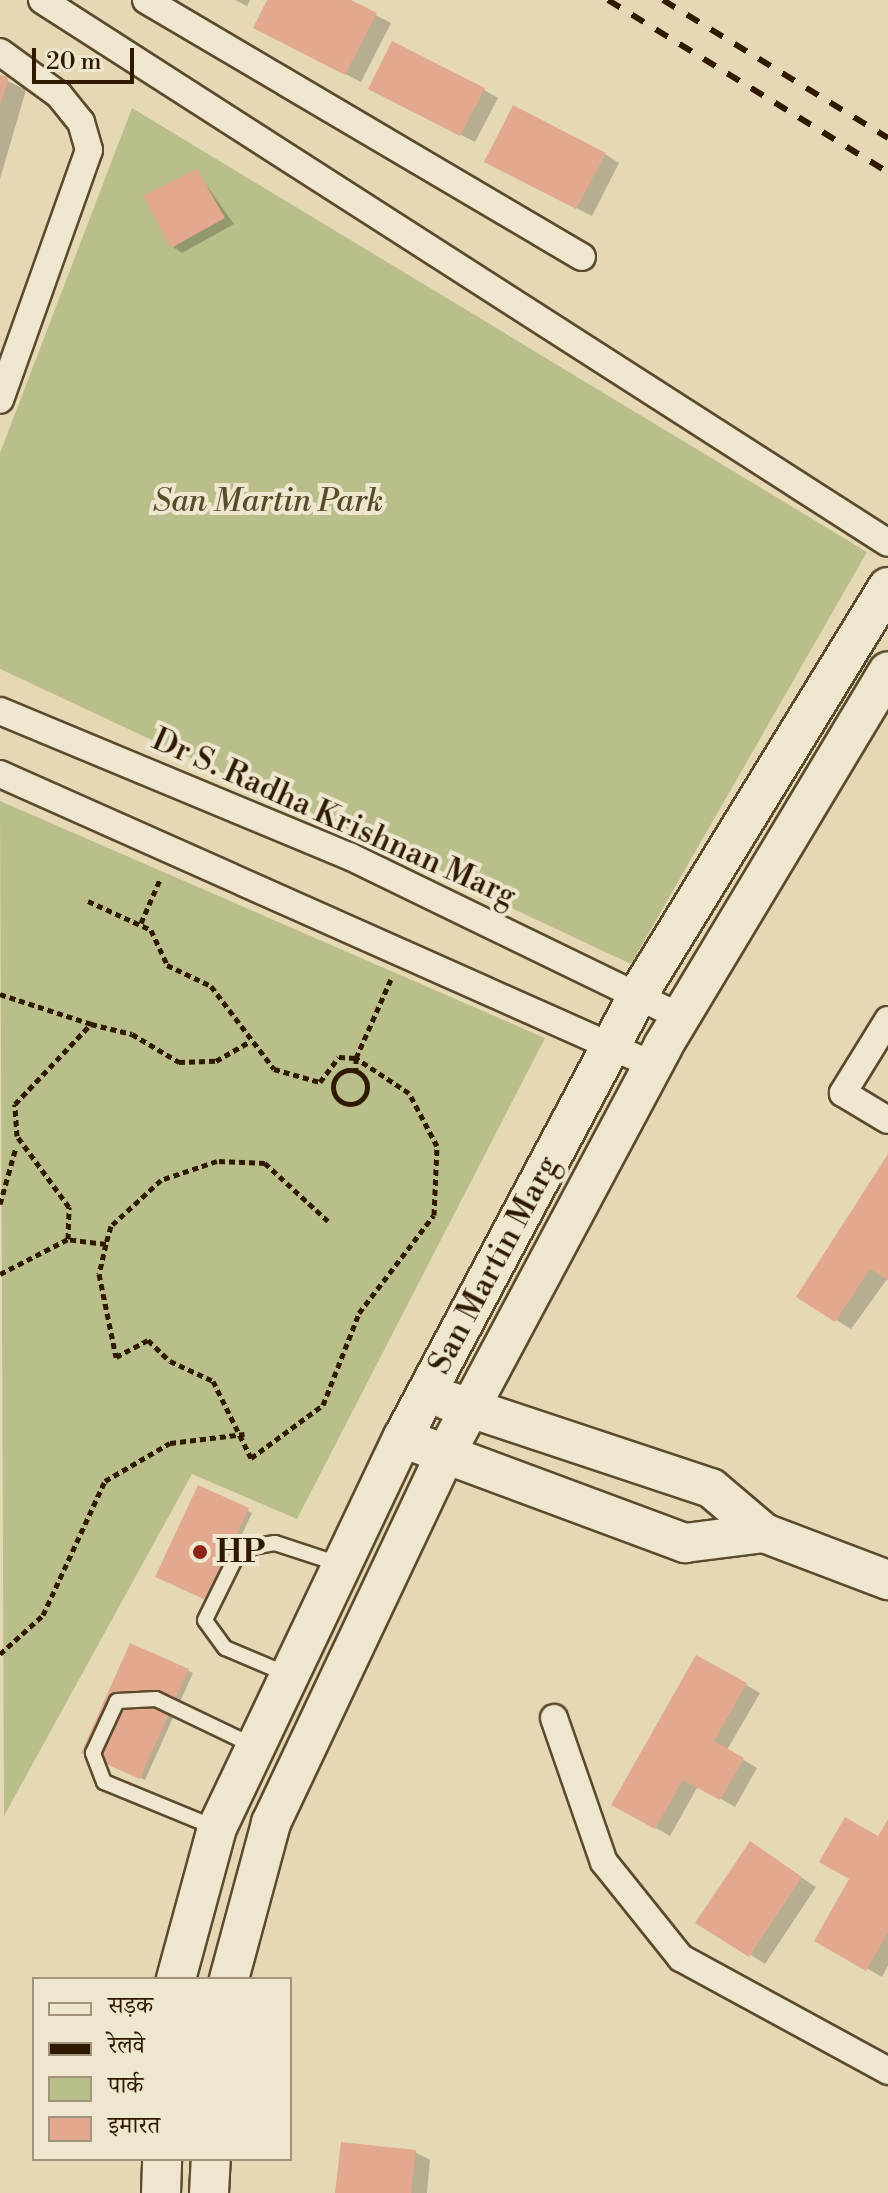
<!DOCTYPE html>
<meta charset="utf-8">
<style>
body{margin:0}
#map{position:relative;width:888px;height:2193px;overflow:hidden;background:#e5d9b5;font-family:"Libre Bodoni","Noto Serif Devanagari",serif}
div>[style]{position:absolute}
[style*='--x']{left:calc(var(--x)*1px);top:calc(var(--y)*1px);width:calc(var(--w)*1px);rotate:calc(var(--a)*1deg)}
.green>*{inset:0;background:#b9be8a}
.shadow>*{inset:0;background:#0003}
.building>*{inset:0;background:#e2a98e}
.path>*{height:5px;margin-top:-2.5px;transform-origin:0;background:repeating-linear-gradient(90deg,#2f1a00 0 6px,transparent 0 10px)}
.path>.ring{margin:-2.5px;padding:0;box-sizing:content-box;background:none;border:5px solid #2f1a00;border-radius:50%}
.roads{filter:drop-shadow(2px 0 #5c4a2d) drop-shadow(-2px 0 #5c4a2d) drop-shadow(0 2px #5c4a2d) drop-shadow(0 -2px #5c4a2d)}
.lane>*{height:14px;margin:-7px;padding:0 7px;transform-origin:7px;border-radius:7px;background:#eee6cf}
.street>*{height:26px;margin:-13px;padding:0 13px;transform-origin:13px;border-radius:13px;background:#eee6cf}
.secondary>*{height:38px;margin:-19px;padding:0 19px;transform-origin:19px;border-radius:19px;background:#eee6cf}
.rail>*{height:6px;margin-top:-3px;transform-origin:0;background:repeating-linear-gradient(90deg,#2f1a00 0 14px,transparent 0 28px)}
.dots>*{width:22px;height:22px;translate:-50% -50%;box-sizing:border-box;border:4px solid #eee6cf;border-radius:50%}
span{translate:-50% -50%;white-space:nowrap;text-align:center;line-height:1.15;-webkit-text-stroke:8px #eee6cf;paint-order:stroke}
.park-label{font-size:32px;color:#584b29;font-style:italic}
.street-label{font-size:32px;color:#2f1a00}
.poi-label{font-size:32px;color:#2f1a00;font-weight:700}
.left{translate:0 -50%;text-align:left}
.legend{position:absolute;left:32px;top:1977px;width:260px;height:184px;box-sizing:border-box;background:#eee6cf;border:2px solid #a2947c;margin:0;padding:10px 14px;list-style:none;font-size:24px;color:#2f1a00}
.legend li{display:flex;align-items:center;gap:16px;height:40px}
.legend b{width:40px;border:2px solid #a2947c}
.scale{position:absolute;left:32px;top:48px;width:102px;height:36px;box-sizing:border-box;border:4px solid #2f1a00;border-top:0;padding-left:10px;font-size:24px;line-height:28px;white-space:nowrap;color:#2f1a00;-webkit-text-stroke:6px #eee6cf;paint-order:stroke}
</style>
<div id="map">
<div class="green">
<div style="clip-path:polygon(132px 108px,867px 552px,631px 964px,0 669px,0 453px)"></div>
<div style="clip-path:polygon(0 801px,545px 1038px,297px 1519px,192px 1474px,4px 1816px)"></div>
</div>
<div class="shadow">
<div style="clip-path:polygon(235px 0,250px 0,247px 6px)"></div>
<div style="clip-path:polygon(270px 0,346px 0,391px 23px,361px 82px,270px 35px)"></div>
<div style="clip-path:polygon(0 77px,26px 90px,0 179px)"></div>
<div style="clip-path:polygon(484px 90px,498px 98px,475px 142px,385px 96px)"></div>
<div style="clip-path:polygon(605px 154px,619px 163px,592px 216px,501px 170px)"></div>
<div style="clip-path:polygon(197px 172px,234px 224px,182px 253px,173px 247px)"></div>
<div style="clip-path:polygon(888px 1158px,888px 1278px,851px 1329px,798px 1296px)"></div>
<div style="clip-path:polygon(199px 1488px,252px 1513px,211px 1601px,162px 1578px)"></div>
<div style="clip-path:polygon(131px 1646px,193px 1673px,145px 1780px,88px 1754px)"></div>
<div style="clip-path:polygon(697px 1657px,760px 1693px,727px 1750px,757px 1768px,735px 1807px,698px 1786px,670px 1836px,614px 1804px)"></div>
<div style="clip-path:polygon(888px 1823px,888px 1966px,882px 1977px,817px 1940px)"></div>
<div style="clip-path:polygon(764px 1853px,816px 1887px,765px 1964px,698px 1922px)"></div>
<div style="clip-path:polygon(415px 2152px,430px 2160px,427px 2193px,337px 2193px)"></div>
</div>
<div class="building">
<div style="clip-path:polygon(267px 0,351px 0,377px 13px,345px 75px,253px 28px)"></div>
<div style="clip-path:polygon(392px 41px,485px 88px,460px 136px,368px 89px)"></div>
<div style="clip-path:polygon(0 75px,9px 77px,1px 103px,0 103px)"></div>
<div style="clip-path:polygon(513px 105px,606px 153px,576px 209px,484px 162px)"></div>
<div style="clip-path:polygon(197px 169px,225px 218px,171px 248px,143px 196px)"></div>
<div style="clip-path:polygon(888px 1154px,888px 1280px,870px 1269px,835px 1322px,796px 1297px)"></div>
<div style="clip-path:polygon(198px 1485px,249px 1508px,206px 1600px,155px 1577px)"></div>
<div style="clip-path:polygon(130px 1643px,189px 1669px,140px 1779px,81px 1753px)"></div>
<div style="clip-path:polygon(696px 1655px,747px 1683px,714px 1741px,744px 1758px,720px 1800px,683px 1780px,655px 1829px,611px 1805px)"></div>
<div style="clip-path:polygon(845px 1817px,878px 1836px,888px 1819px,888px 1932px,866px 1971px,814px 1941px,849px 1879px,819px 1862px)"></div>
<div style="clip-path:polygon(750px 1841px,802px 1877px,749px 1957px,695px 1923px)"></div>
<div style="clip-path:polygon(341px 2142px,416px 2150px,411px 2193px,335px 2193px)"></div>
</div>
<div class="path">
<div style="--x:88;--y:901;--w:69;--a:24.7"></div>
<div style="--x:151;--y:930;--w:38;--a:65"></div>
<div style="--x:167;--y:965;--w:49;--a:25.5"></div>
<div style="--x:211;--y:986;--w:104;--a:52.8"></div>
<div style="--x:274;--y:1069;--w:48;--a:15.8"></div>
<div style="--x:320;--y:1082;--w:31;--a:-53"></div>
<div style="--x:339;--y:1057;--w:17;--a:3"></div>
<div style="--x:356;--y:1058;--w:13;--a:90"></div>
<div style="--x:141;--y:923;--w:50;--a:-66.5"></div>
<div style="--x:0;--y:994;--w:96;--a:18.2"></div>
<div class="ring" style="left:333px;top:1070px;width:29px;height:29px"></div>
<div style="--x:0;--y:1204;--w:59;--a:-74.3"></div>
<div style="--x:328;--y:1221;--w:86;--a:-137.4"></div>
<div style="--x:265;--y:1163;--w:48;--a:-177.6"></div>
<div style="--x:217;--y:1161;--w:59;--a:161.3"></div>
<div style="--x:161;--y:1180;--w:68;--a:137.4"></div>
<div style="--x:111;--y:1226;--w:19;--a:106"></div>
<div style="--x:106;--y:1244;--w:31;--a:103"></div>
<div style="--x:99;--y:1274;--w:85;--a:78.4"></div>
<div style="--x:116;--y:1357;--w:36;--a:-28"></div>
<div style="--x:148;--y:1340;--w:30;--a:44"></div>
<div style="--x:170;--y:1361;--w:47;--a:24.9"></div>
<div style="--x:213;--y:1381;--w:86;--a:63.7"></div>
<div style="--x:251;--y:1458;--w:89;--a:-36.4"></div>
<div style="--x:323;--y:1405;--w:99;--a:-68.6"></div>
<div style="--x:359;--y:1313;--w:123;--a:-52.6"></div>
<div style="--x:434;--y:1215;--w:69;--a:-87.5"></div>
<div style="--x:437;--y:1146;--w:60;--a:-117.8"></div>
<div style="--x:409;--y:1093;--w:64;--a:-146.6"></div>
<div style="--x:356;--y:1058;--w:86;--a:-66.1"></div>
<div style="--x:106;--y:1244;--w:38;--a:-173"></div>
<div style="--x:68;--y:1239;--w:32;--a:-88"></div>
<div style="--x:69;--y:1207;--w:88;--a:-126.2"></div>
<div style="--x:17;--y:1136;--w:32;--a:-94"></div>
<div style="--x:15;--y:1104;--w:110;--a:-46.5"></div>
<div style="--x:91;--y:1024;--w:42;--a:13.7"></div>
<div style="--x:132;--y:1034;--w:55;--a:30.8"></div>
<div style="--x:179;--y:1062;--w:37;--a:-2"></div>
<div style="--x:216;--y:1061;--w:38;--a:-30"></div>
<div style="--x:0;--y:1274;--w:76;--a:-27.2"></div>
<div style="--x:0;--y:1654;--w:58;--a:-42.2"></div>
<div style="--x:43;--y:1615;--w:148;--a:-65.2"></div>
<div style="--x:105;--y:1481;--w:75;--a:-30.3"></div>
<div style="--x:170;--y:1443;--w:75;--a:-6.9"></div>
</div>
<div class="roads">
<div class="lane">
<div style="--x:289;--y:1675;--w:69;--a:-157.1"></div>
<div style="--x:225;--y:1648;--w:34;--a:-126"></div>
<div style="--x:205;--y:1620;--w:68;--a:-63.8"></div>
<div style="--x:235;--y:1559;--w:21;--a:-35"></div>
<div style="--x:252;--y:1547;--w:23;--a:-10"></div>
<div style="--x:275;--y:1543;--w:71;--a:18.2"></div>
<div style="--x:216;--y:1828;--w:121;--a:-157.7"></div>
<div style="--x:104;--y:1782;--w:31;--a:-111"></div>
<div style="--x:93;--y:1753;--w:57;--a:-65.2"></div>
<div style="--x:117;--y:1701;--w:39;--a:-3"></div>
<div style="--x:156;--y:1699;--w:109;--a:25.6"></div>
</div>
<div class="street">
<div style="--x:42;--y:0;--w:1005;--a:32.69"></div>
<div style="--x:146;--y:0;--w:506;--a:30.52"></div>
<div style="--x:0;--y:52;--w:73;--a:36.1"></div>
<div style="--x:59;--y:95;--w:35;--a:51"></div>
<div style="--x:81;--y:122;--w:29;--a:74"></div>
<div style="--x:89;--y:150;--w:265;--a:109.6"></div>
<div style="--x:0;--y:711;--w:378;--a:22.6"></div>
<div style="--x:349;--y:856;--w:369;--a:25.9"></div>
<div style="--x:0;--y:774;--w:715;--a:24.02"></div>
<div style="--x:888;--y:1020;--w:86;--a:121.7"></div>
<div style="--x:843;--y:1093;--w:52;--a:31"></div>
<div style="--x:554;--y:1718;--w:152;--a:70.9"></div>
<div style="--x:604;--y:1862;--w:123;--a:51.3"></div>
<div style="--x:681;--y:1958;--w:236;--a:28.6"></div>
</div>
<div class="secondary">
<div style="--x:446;--y:1400;--w:279;--a:18.4"></div>
<div style="--x:711;--y:1488;--w:70;--a:40.3"></div>
<div style="--x:764;--y:1533;--w:133;--a:20.8"></div>
<div style="--x:421;--y:1445;--w:282;--a:20.4"></div>
<div style="--x:685;--y:1543;--w:80;--a:-7.2"></div>
<div style="--x:176;--y:1979;--w:156;--a:-74.8"></div>
<div style="--x:217;--y:1828;--w:433;--a:-64.6"></div>
<div style="--x:403;--y:1437;--w:503;--a:-62.01"></div>
<div style="--x:639;--y:993;--w:476;--a:-58.5"></div>
<div style="--x:229;--y:1979;--w:162;--a:-74.9"></div>
<div style="--x:271;--y:1823;--w:407;--a:-64.7"></div>
<div style="--x:445;--y:1455;--w:463;--a:-61.9"></div>
<div style="--x:663;--y:1046;--w:437;--a:-59"></div>
<div style="--x:161;--y:2193;--w:34;--a:-88"></div>
<div style="--x:209;--y:2193;--w:34;--a:-87"></div>
</div>
</div>
<div class="rail">
<div style="--x:608;--y:0;--w:329;--a:31.6"></div>
<div style="--x:663;--y:0;--w:264;--a:31.5"></div>
</div>
<div class="dots">
<div style="left:200px;top:1552px;background:#8f2418"></div>
</div>
<div class="park-label">
<span style="left:268px;top:501px">San Martin Park</span>
</div>
<div class="street-label">
<span style="left:334px;top:818px;rotate:24deg">Dr S. Radha Krishnan Marg</span>
<span style="left:494px;top:1265px;rotate:-62deg">San Martin Marg</span>
</div>
<div class="poi-label">
<span class="left" style="left:216px;top:1552px">HP</span>
</div>
<ul class="legend">
<li><b style="height:10px;background:#eee6cf"></b>सड़क</li>
<li><b style="height:10px;background:#2f1a00"></b>रेलवे</li>
<li><b style="height:22px;background:#b9be8a"></b>पार्क</li>
<li><b style="height:22px;background:#e2a98e"></b>इमारत</li>
</ul>
<div class="scale">20 m</div>
</div>
